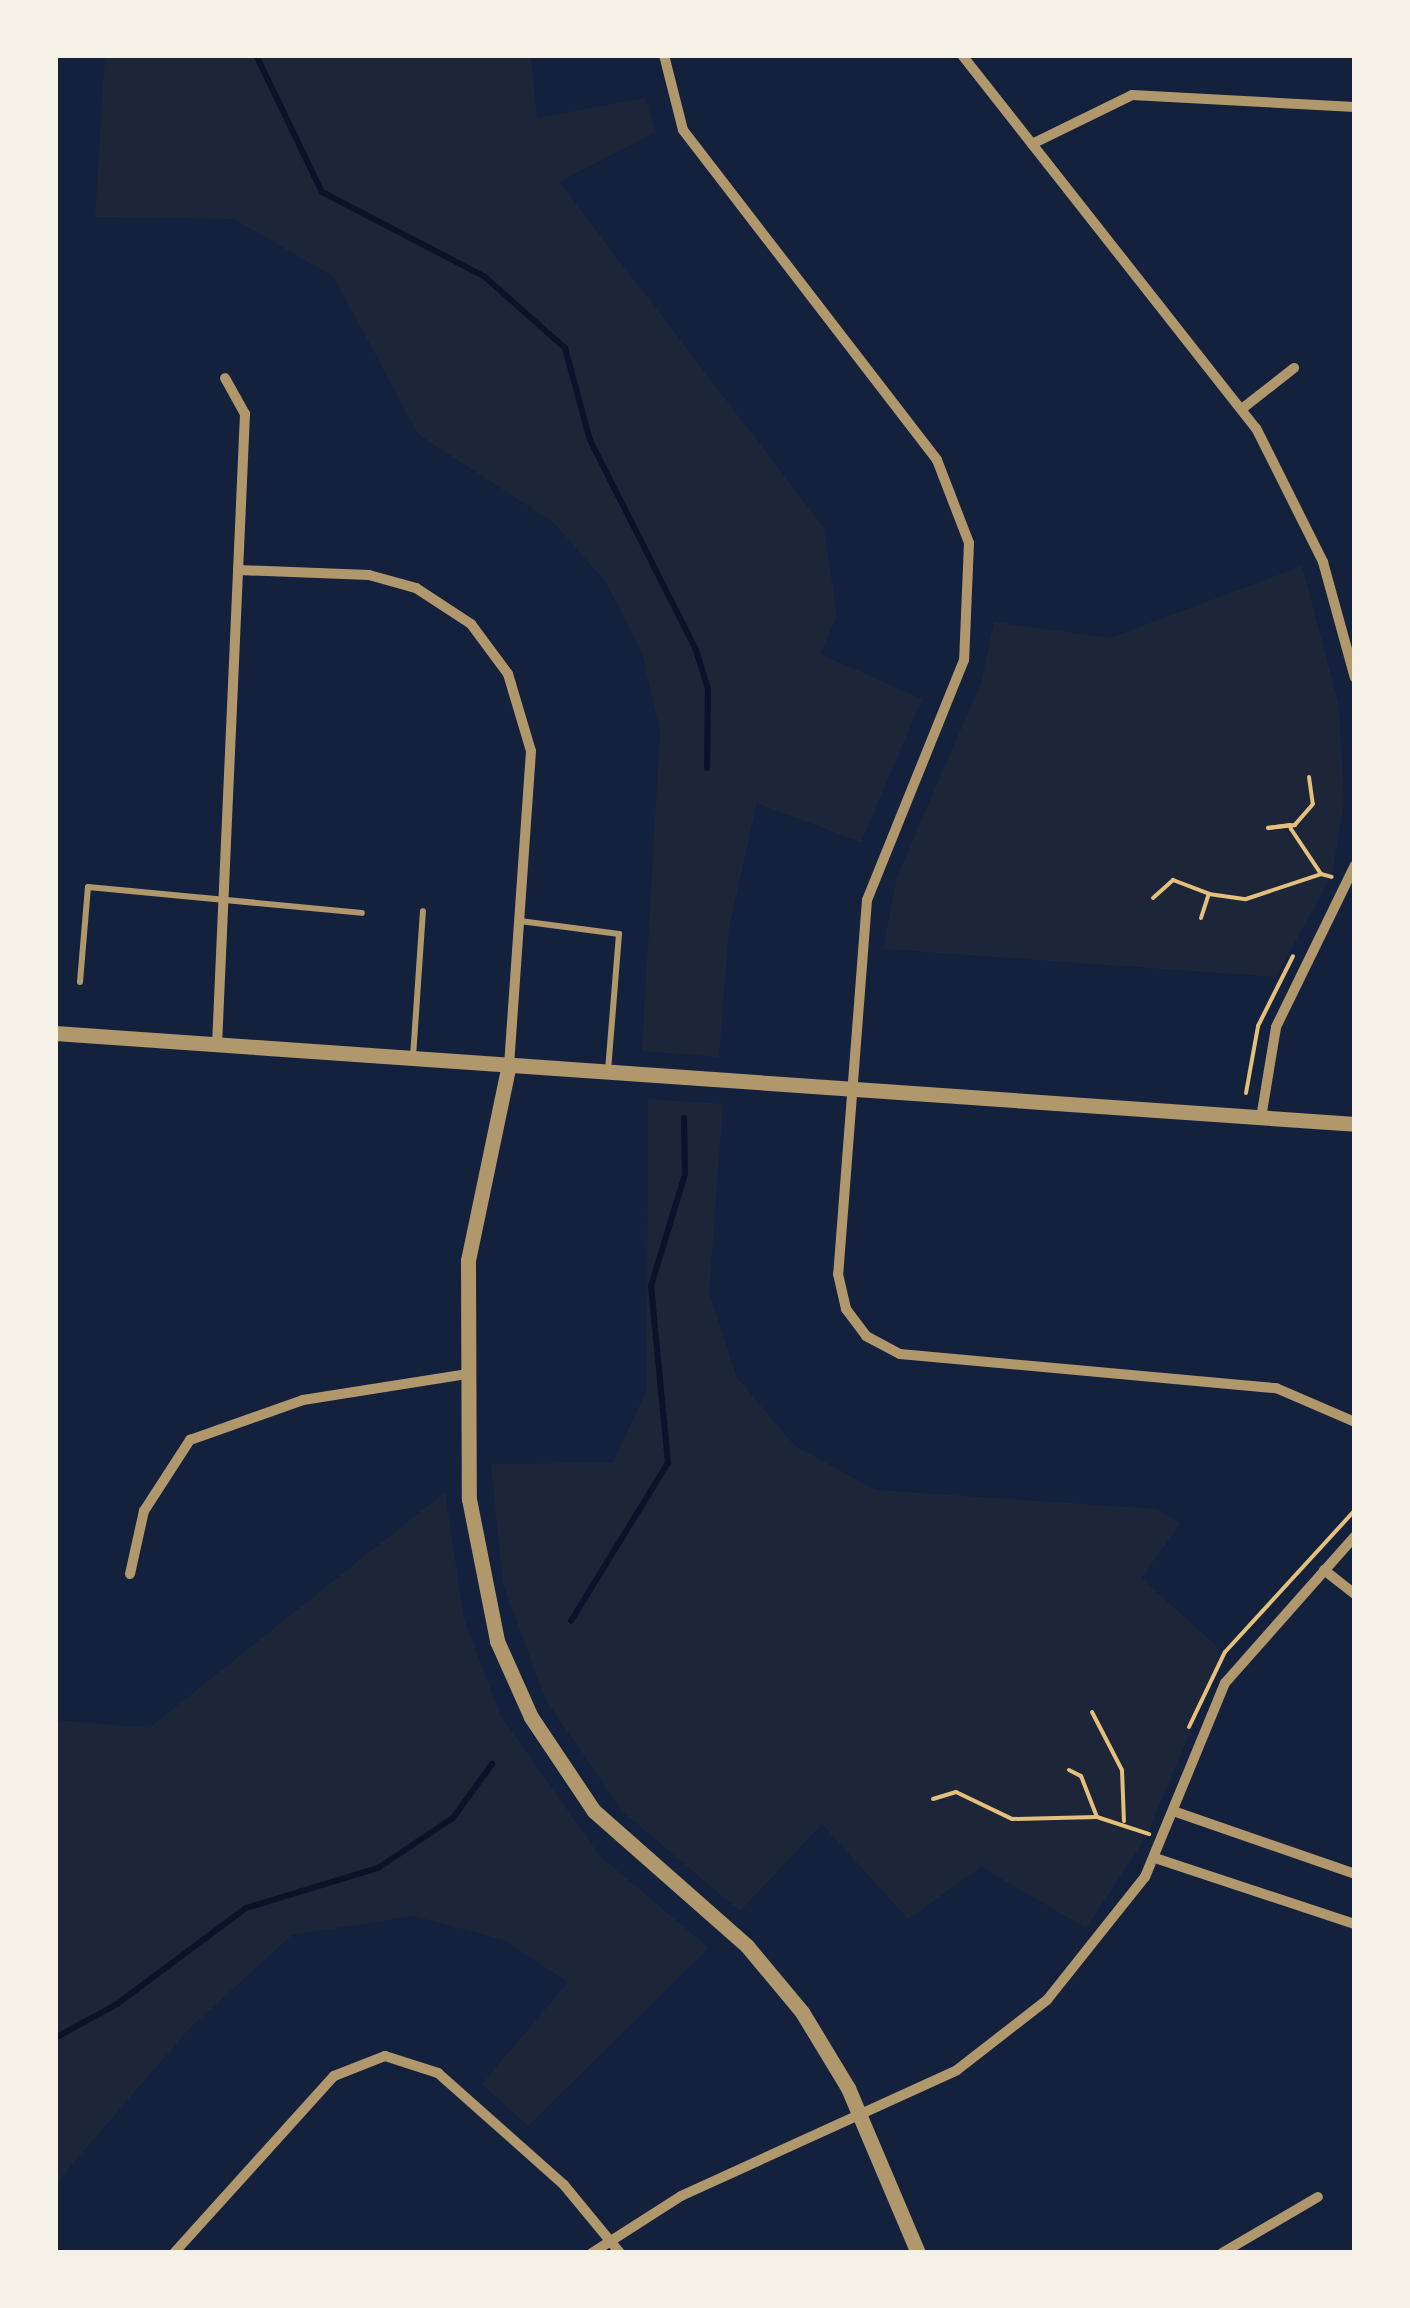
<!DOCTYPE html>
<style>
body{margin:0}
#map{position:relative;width:1410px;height:2308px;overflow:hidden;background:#14213d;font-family:Overpass,sans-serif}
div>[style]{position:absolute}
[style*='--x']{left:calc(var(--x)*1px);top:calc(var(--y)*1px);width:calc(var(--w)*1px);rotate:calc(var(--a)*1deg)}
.green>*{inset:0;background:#1d2539}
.stream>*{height:6px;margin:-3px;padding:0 3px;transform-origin:3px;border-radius:3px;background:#0b132b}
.path>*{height:4px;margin:-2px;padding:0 2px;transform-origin:2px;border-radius:2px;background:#e5c07b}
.service>*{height:6px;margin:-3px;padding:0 3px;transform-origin:3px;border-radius:3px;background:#b1986c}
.minor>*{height:10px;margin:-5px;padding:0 5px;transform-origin:5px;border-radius:5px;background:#b1986c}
.tertiary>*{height:15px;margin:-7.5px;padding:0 7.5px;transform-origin:7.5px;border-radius:7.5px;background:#b1986c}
span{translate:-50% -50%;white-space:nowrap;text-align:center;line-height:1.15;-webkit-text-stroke:8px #f6f1e7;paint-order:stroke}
.frame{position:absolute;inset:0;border:58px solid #f6f1e7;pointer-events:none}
</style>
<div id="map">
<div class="green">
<div style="clip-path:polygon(105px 55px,531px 55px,537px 118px,645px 98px,656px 132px,559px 182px,824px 528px,837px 616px,820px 654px,922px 699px,861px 842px,757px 803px,729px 928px,719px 1057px,642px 1051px,660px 731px,642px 653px,606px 582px,554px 523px,418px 434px,334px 277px,234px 219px,95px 217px)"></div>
<div style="clip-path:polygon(1302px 566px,1339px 705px,1344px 802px,1332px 874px,1276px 977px,883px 949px,897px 877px,981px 683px,994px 622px,1110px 638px)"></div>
<div style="clip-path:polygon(648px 1099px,723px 1104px,709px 1292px,737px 1378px,795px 1446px,876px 1490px,1157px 1509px,1181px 1523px,1141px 1578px,1223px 1652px,1146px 1837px,1086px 1928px,981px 1867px,908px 1919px,822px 1824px,740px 1911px,622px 1811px,546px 1700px,503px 1584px,491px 1464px,613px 1463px,647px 1389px)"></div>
<div style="clip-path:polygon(445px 1492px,464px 1619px,500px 1715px,600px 1856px,709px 1948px,528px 2126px,482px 2084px,568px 1982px,504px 1940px,414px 1916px,292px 1935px,189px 2029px,55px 2184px,55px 1720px,149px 1728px)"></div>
</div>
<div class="stream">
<div style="--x:256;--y:55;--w:152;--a:64.3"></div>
<div style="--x:322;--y:192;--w:184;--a:27.5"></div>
<div style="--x:485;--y:277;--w:107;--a:41.6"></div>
<div style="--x:565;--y:348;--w:95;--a:74.8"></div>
<div style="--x:590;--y:440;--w:235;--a:63.2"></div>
<div style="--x:696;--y:650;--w:41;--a:72.9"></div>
<div style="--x:708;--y:689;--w:79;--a:90.7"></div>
<div style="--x:571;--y:1621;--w:185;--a:-58.5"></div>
<div style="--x:668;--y:1463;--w:178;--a:-95.5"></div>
<div style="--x:651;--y:1286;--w:117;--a:-73.1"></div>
<div style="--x:685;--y:1174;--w:56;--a:-91"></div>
<div style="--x:55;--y:2038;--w:71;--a:-28.7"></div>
<div style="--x:117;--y:2004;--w:161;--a:-36.7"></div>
<div style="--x:246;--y:1908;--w:138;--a:-16.9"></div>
<div style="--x:378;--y:1868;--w:90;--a:-33.7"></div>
<div style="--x:453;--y:1818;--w:67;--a:-54.2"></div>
</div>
<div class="path">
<div style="--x:1309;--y:777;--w:27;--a:82"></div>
<div style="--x:1313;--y:804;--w:28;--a:131"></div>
<div style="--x:1295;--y:825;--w:27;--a:174"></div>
<div style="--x:1268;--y:828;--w:22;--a:-8"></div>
<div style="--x:1290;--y:825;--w:4;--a:76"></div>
<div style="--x:1291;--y:829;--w:54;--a:56.3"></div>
<div style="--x:1321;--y:874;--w:11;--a:15"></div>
<div style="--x:1153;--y:898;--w:27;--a:-42"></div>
<div style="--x:1173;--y:880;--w:39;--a:21"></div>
<div style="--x:1201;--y:918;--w:25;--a:-72"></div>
<div style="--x:1209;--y:894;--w:37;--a:8"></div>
<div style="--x:1246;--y:899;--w:79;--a:-18.4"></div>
<div style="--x:1246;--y:1093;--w:68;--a:-79.8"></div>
<div style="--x:1258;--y:1026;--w:78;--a:-63.4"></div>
<div style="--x:1092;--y:1712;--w:65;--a:62.7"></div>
<div style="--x:1122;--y:1770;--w:51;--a:87.8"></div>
<div style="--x:1189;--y:1727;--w:83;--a:-64.4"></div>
<div style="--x:1225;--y:1652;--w:193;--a:-47.5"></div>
<div style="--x:1069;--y:1770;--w:13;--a:27"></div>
<div style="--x:1081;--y:1776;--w:44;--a:68.7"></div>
<div style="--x:933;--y:1799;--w:24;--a:-17"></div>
<div style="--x:956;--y:1792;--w:62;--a:25.7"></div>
<div style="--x:1012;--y:1819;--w:85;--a:-1.3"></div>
<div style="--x:1097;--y:1817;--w:55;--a:18.1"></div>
</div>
<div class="service">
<div style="--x:520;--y:921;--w:100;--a:7.5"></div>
<div style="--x:619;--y:934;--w:136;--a:94.6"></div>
<div style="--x:80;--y:982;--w:95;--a:-85.2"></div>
<div style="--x:88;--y:887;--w:275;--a:5.4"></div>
<div style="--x:413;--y:1057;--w:146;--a:-86.1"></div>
</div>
<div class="minor">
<div style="--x:664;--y:55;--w:77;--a:75.8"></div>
<div style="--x:683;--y:130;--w:416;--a:52.4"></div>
<div style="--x:937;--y:460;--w:89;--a:68.9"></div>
<div style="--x:969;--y:543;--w:117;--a:92.4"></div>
<div style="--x:964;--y:660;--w:259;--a:112"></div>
<div style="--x:867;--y:900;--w:375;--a:94.4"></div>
<div style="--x:838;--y:1274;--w:36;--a:77"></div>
<div style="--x:846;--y:1309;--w:34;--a:53"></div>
<div style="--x:866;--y:1336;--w:38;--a:28"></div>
<div style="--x:900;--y:1354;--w:378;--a:5.2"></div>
<div style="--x:1276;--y:1388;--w:86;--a:23.3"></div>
<div style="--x:962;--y:55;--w:475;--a:51.8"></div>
<div style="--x:1256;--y:428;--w:150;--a:63.4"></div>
<div style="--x:1323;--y:562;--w:120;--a:74.6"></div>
<div style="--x:1032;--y:144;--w:111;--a:-26.1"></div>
<div style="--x:1132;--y:95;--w:223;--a:3.1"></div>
<div style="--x:1243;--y:408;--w:65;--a:-38.1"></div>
<div style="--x:238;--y:570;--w:131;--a:2.2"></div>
<div style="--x:369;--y:575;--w:49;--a:15.5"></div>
<div style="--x:416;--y:588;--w:66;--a:33.2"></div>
<div style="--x:471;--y:624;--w:62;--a:53.5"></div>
<div style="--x:508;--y:674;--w:80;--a:73.4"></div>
<div style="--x:531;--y:751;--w:314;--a:94"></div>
<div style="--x:217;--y:1045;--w:632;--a:-87.46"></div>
<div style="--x:245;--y:414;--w:41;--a:-119.1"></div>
<div style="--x:1261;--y:1118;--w:92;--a:-80.6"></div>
<div style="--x:1276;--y:1027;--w:180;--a:-64"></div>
<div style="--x:1324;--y:1570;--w:39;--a:38"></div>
<div style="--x:130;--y:1574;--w:65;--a:-77.5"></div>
<div style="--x:144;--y:1511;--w:85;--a:-57.1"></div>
<div style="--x:190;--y:1440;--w:120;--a:-19.5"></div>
<div style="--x:303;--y:1400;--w:167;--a:-9"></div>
<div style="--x:1176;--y:1812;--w:189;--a:19.1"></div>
<div style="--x:1155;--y:1858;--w:211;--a:18.3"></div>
<div style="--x:174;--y:2253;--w:239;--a:-47.9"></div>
<div style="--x:334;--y:2076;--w:55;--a:-21.4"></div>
<div style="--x:385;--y:2056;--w:56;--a:17.8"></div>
<div style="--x:438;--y:2073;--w:169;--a:41.6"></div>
<div style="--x:564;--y:2185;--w:88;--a:50.5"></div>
<div style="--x:592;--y:2253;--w:106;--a:-32.6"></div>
<div style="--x:681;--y:2196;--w:303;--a:-24.5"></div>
<div style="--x:957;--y:2070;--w:114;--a:-37.9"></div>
<div style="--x:1047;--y:2000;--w:157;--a:-51.5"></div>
<div style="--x:1145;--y:1877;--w:210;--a:-67.6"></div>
<div style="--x:1225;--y:1683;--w:196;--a:-48.5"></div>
<div style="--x:1222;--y:2253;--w:111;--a:-30.3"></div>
</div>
<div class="tertiary">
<div style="--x:55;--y:1033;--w:1303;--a:4"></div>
<div style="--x:509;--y:1064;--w:201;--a:101.8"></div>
<div style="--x:468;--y:1261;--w:238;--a:89.8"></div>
<div style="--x:469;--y:1499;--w:145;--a:78.8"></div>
<div style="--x:497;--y:1641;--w:83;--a:65.9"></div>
<div style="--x:531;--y:1717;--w:113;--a:56.2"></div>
<div style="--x:594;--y:1811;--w:204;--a:41.4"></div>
<div style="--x:747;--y:1946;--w:86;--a:50.2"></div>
<div style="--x:802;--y:2012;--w:89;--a:58.8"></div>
<div style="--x:848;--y:2088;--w:179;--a:67"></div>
</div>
<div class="frame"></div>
</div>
